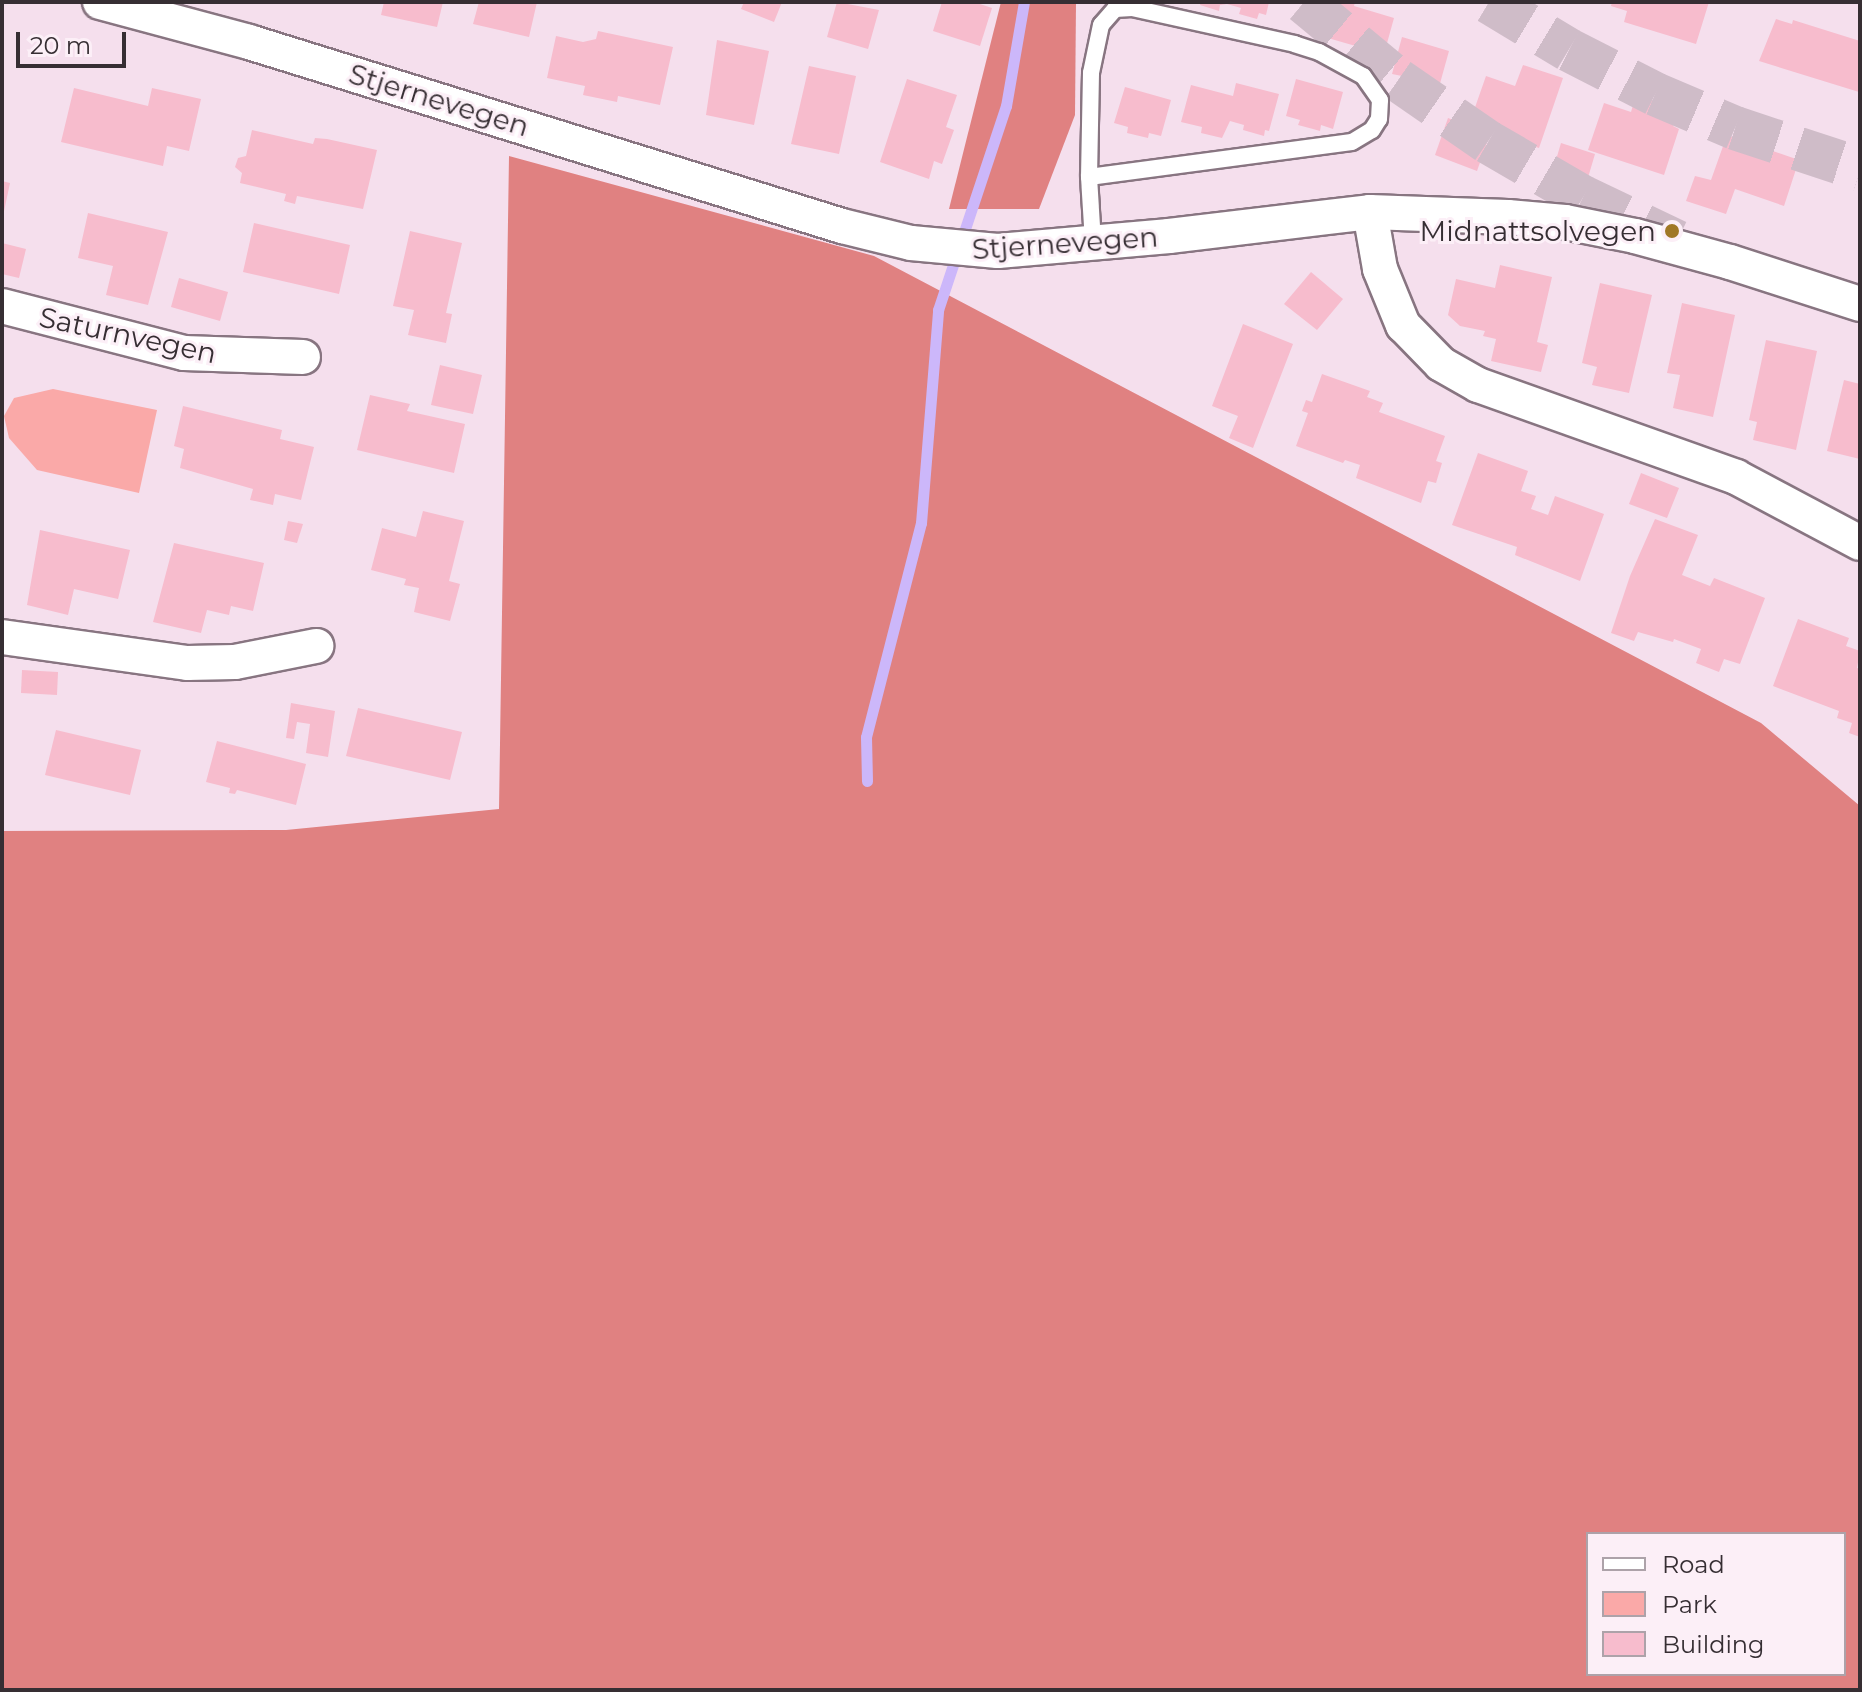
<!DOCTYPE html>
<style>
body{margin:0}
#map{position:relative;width:1862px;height:1692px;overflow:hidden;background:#f5dfed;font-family:Montserrat,sans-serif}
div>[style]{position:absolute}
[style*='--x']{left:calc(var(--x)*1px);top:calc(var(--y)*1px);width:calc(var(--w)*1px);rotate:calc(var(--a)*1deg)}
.green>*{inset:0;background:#faa9a8}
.forest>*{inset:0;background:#e08181}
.stream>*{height:11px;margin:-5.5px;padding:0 5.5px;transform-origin:5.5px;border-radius:5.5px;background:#ccb7fa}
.building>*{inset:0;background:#f7bccd}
.highway-tunnel>*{height:44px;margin-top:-22px;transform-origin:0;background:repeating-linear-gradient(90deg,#cfbcc8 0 44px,transparent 0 66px)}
.roads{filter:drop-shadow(2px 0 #887581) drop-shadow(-2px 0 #887581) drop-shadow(0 2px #887581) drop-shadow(0 -2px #887581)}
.lane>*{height:16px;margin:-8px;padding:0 8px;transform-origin:8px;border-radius:8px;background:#fff}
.street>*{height:34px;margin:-17px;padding:0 17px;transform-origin:17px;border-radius:17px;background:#fff}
.dots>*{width:22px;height:22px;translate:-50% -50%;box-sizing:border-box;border:4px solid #fceff7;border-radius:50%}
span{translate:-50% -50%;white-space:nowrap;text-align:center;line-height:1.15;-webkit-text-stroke:6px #fceff7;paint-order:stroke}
.street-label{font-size:28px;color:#362e33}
.poi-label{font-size:28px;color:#362e33}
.right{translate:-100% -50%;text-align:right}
.frame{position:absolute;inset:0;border:4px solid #362e33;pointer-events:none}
.legend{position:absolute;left:1586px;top:1532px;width:260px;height:144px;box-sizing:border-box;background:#fceff7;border:2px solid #ada2a9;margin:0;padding:10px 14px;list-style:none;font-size:24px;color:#362e33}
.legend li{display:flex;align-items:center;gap:16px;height:40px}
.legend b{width:40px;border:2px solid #ada2a9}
.scale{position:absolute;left:16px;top:32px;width:110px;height:36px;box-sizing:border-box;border:4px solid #362e33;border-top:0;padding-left:10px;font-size:24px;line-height:28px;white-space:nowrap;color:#362e33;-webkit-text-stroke:6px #fceff7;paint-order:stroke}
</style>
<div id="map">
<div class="green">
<div style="clip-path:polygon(53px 389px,157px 410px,139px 493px,37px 470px,9px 438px,4px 416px,14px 398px)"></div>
</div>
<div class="forest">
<div style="clip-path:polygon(1001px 2px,1076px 2px,1075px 115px,1039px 209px,949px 209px)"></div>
<div style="clip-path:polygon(evenodd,509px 156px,874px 256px,1761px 723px,1860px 806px,1860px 1690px,2px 1690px,2px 831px,286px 830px,499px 809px,509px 156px,1588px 1534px,1844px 1534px,1844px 1674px,1588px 1674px,1588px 1534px)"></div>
</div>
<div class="stream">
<div style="--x:867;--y:781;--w:44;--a:-91.3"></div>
<div style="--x:866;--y:737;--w:221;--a:-75.6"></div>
<div style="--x:921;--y:523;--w:214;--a:-85.4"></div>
<div style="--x:938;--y:310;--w:215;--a:-71.6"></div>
<div style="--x:1006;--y:106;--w:106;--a:-80.2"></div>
</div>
<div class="building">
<div style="clip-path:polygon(384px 2px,443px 2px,437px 27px,381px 15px)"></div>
<div style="clip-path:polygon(479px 2px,537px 2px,529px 37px,473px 24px)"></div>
<div style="clip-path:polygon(744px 2px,782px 2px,774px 22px,741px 9px)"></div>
<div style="clip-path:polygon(837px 2px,879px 10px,868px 49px,827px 37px)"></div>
<div style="clip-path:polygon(942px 2px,974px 2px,992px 8px,980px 46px,933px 31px)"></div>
<div style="clip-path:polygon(1201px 2px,1269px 2px,1266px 15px,1259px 13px,1257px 19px,1239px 14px,1241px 8px,1227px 4px,1220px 5px,1219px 11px,1200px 5px)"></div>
<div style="clip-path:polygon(1309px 2px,1355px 2px,1354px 6px,1394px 18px,1384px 54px,1378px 52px,1376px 58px,1357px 53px,1359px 47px,1321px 36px,1323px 31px,1302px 25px)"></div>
<div style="clip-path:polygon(1612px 2px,1709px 2px,1696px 44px,1624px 22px,1627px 11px,1611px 6px)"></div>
<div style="clip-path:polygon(1776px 19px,1792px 24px,1793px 20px,1860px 41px,1859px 92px,1759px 61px)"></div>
<div style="clip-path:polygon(598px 31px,673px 47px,660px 105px,618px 96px,617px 102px,583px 95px,585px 86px,547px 78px,556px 36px,583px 42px,596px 39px)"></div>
<div style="clip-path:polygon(1402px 37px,1449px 51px,1439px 87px,1420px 82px,1418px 88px,1401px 83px,1402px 76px,1392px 74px)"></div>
<div style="clip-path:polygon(717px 40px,769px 51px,754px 125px,706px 115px)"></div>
<div style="clip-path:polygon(1523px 65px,1563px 78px,1539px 148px,1499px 134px,1501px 126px,1472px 116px,1486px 76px,1515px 86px)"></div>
<div style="clip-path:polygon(809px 66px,856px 76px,839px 154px,791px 144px)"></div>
<div style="clip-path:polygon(907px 79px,957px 95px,946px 127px,954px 130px,942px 164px,934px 161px,929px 179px,880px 162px)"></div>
<div style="clip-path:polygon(1296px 79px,1343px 92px,1333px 129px,1321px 125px,1320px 131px,1313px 129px,1298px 125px,1300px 120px,1286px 116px)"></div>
<div style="clip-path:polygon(1236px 83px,1279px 94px,1269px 131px,1265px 130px,1264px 136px,1243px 130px,1244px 125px,1230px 121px,1222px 138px,1201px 133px,1202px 127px,1181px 122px,1191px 85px,1233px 96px)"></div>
<div style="clip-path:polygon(1125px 87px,1171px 100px,1161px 136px,1149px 133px,1148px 138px,1127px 133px,1128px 127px,1114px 123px)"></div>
<div style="clip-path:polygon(74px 88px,148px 106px,152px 88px,201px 99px,189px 151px,167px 146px,163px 166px,61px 142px)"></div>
<div style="clip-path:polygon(1636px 95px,1679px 109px,1673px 126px,1679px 129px,1664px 175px,1588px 150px,1604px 103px,1631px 112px)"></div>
<div style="clip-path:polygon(1448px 118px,1490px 134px,1477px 171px,1435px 155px)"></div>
<div style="clip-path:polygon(252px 130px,313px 144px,315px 138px,327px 139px,377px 150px,363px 209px,297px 196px,295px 204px,284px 201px,286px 194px,240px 183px,242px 173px,235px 167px,238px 158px,246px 156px)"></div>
<div style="clip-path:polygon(1727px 135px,1799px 160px,1784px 206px,1735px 189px,1726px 214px,1686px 201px,1695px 176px,1711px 180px)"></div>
<div style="clip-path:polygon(1561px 143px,1595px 154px,1587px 181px,1553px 170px)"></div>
<div style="clip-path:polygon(2px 181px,10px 183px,3px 216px,2px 216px)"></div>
<div style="clip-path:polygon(88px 213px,168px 232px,148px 305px,106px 295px,113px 266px,78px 258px)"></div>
<div style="clip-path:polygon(254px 223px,350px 245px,339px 294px,243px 272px)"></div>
<div style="clip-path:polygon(410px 231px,462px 243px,446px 313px,452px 314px,446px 343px,408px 335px,414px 310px,393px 306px)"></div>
<div style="clip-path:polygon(2px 243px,26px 249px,19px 278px,2px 274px)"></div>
<div style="clip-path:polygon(1500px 265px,1552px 277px,1537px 342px,1548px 345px,1541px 372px,1491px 361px,1496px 339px,1483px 336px,1485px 331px,1460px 326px,1448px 315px,1456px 279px,1495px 288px)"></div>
<div style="clip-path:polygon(1311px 272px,1343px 299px,1317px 330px,1284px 304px)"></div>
<div style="clip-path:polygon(179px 278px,228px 292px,220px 321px,171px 307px)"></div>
<div style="clip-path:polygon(1600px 283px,1652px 295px,1629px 393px,1592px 385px,1597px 367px,1582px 363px)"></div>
<div style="clip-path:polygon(1682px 303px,1735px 315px,1713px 417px,1673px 408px,1680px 375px,1667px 373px)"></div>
<div style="clip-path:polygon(1243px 324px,1293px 344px,1253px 448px,1229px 438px,1238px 416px,1212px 406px)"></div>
<div style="clip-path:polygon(1766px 340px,1817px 351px,1796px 450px,1753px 440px,1757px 422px,1749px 420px)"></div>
<div style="clip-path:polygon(440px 365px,482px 375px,473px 414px,431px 405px)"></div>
<div style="clip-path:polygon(1322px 374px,1370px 391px,1367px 397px,1383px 403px,1379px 412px,1445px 436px,1436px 461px,1442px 463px,1436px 483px,1428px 481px,1421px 503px,1356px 478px,1360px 465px,1345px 460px,1343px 463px,1296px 446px,1308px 413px,1302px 411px,1306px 400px,1312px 402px)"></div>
<div style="clip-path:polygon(1844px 380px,1860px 384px,1860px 459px,1827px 451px)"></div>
<div style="clip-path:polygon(370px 395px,410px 404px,407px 411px,465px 424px,454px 473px,357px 450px)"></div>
<div style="clip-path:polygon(183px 406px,282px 430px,280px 439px,314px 447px,301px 500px,275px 494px,273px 505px,250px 500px,253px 489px,180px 468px,184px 449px,174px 446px)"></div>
<div style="clip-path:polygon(1478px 453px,1528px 471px,1521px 491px,1536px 496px,1531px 509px,1548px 515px,1555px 496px,1604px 514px,1580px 581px,1515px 555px,1517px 547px,1452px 525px)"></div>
<div style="clip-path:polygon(1641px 473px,1679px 488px,1667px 518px,1629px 504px)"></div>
<div style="clip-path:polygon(423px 511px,464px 521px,449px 581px,460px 584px,450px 621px,414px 612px,419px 588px,404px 585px,406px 579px,371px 570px,382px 528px,416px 537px)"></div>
<div style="clip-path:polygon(1655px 519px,1698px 535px,1682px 575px,1710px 586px,1714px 578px,1765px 598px,1740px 664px,1724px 659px,1719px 672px,1696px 663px,1701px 649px,1674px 639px,1673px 642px,1638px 632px,1634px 641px,1611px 633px,1630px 576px)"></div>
<div style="clip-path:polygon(288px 521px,303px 524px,297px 543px,284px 540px)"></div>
<div style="clip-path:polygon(40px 530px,130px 550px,118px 599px,74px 589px,68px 615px,27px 605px)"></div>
<div style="clip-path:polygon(174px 543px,264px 563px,253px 611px,231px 606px,229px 615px,207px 610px,201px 633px,153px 622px)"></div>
<div style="clip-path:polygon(1798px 619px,1849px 638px,1846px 646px,1860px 651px,1857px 668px,1860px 669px,1860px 737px,1849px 733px,1852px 723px,1837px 718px,1839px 711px,1773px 686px)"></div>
<div style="clip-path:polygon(22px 670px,58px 672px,57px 695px,21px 693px)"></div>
<div style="clip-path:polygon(291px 703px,335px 711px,328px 757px,306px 753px,310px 724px,297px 722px,294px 739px,286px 738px)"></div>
<div style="clip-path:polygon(358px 708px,462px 732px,450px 780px,346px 756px)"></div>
<div style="clip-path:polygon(56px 730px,141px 750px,130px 795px,45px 775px)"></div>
<div style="clip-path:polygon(217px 741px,306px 764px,296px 805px,237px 790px,235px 794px,229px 793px,230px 788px,206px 782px)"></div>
</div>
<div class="highway-tunnel">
<div style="--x:1304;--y:2;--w:122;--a:39.7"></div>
<div style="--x:1398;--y:80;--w:109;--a:34.6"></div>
<div style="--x:1488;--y:142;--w:110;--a:30.1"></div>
<div style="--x:1583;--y:197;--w:104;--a:25.6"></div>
<div style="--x:1489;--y:2;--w:93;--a:31"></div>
<div style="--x:1569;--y:50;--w:97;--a:27.1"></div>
<div style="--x:1655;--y:94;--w:87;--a:23"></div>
<div style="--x:1735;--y:128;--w:132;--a:18.2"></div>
</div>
<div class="roads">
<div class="lane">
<div style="--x:1089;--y:177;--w:265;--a:-7.6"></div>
<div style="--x:1352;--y:142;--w:23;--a:-31"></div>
<div style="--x:1372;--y:130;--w:13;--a:-58"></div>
<div style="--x:1379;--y:119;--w:19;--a:-87"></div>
<div style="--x:1380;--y:100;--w:29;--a:-125"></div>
<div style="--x:1363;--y:76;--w:50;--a:-151.4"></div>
<div style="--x:1319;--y:52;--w:25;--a:-162"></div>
<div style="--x:1295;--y:44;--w:167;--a:-167.5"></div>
<div style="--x:1132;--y:8;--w:17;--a:177"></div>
<div style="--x:1115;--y:9;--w:21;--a:131"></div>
<div style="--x:1101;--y:25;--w:49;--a:101.8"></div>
<div style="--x:1091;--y:73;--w:104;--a:91.1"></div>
<div style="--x:1089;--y:177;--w:65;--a:86.5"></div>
</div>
<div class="street">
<div style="--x:100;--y:2;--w:154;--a:15"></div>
<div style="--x:249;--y:42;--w:621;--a:17.24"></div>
<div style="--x:842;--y:226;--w:71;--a:13.8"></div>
<div style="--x:911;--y:243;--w:87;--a:5.3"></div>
<div style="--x:998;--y:251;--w:172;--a:-5"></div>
<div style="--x:1169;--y:236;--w:202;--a:-6.8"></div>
<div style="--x:1370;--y:212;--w:138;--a:2.1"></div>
<div style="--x:1508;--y:217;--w:57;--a:5"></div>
<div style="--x:1565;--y:222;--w:71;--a:11.3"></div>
<div style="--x:1635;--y:236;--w:98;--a:15.3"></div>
<div style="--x:1730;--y:262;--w:137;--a:17.9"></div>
<div style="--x:1370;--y:212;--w:58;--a:80"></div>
<div style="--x:1380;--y:269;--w:61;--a:67.7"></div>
<div style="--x:1403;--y:325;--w:54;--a:45.7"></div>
<div style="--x:1441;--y:364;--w:43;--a:29.6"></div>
<div style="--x:1478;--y:385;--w:274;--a:19.6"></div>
<div style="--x:1736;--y:477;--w:140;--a:28"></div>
<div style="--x:2;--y:306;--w:188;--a:14.5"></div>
<div style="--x:184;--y:353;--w:119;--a:1.9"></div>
<div style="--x:2;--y:637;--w:187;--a:8"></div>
<div style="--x:187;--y:663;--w:48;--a:-1.2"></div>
<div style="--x:235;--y:662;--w:83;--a:-11.2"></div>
</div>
</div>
<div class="dots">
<div style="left:1672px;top:231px;background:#a07826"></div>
</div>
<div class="street-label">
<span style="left:439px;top:100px;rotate:17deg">Stjernevegen</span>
<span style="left:1065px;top:243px;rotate:-4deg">Stjernevegen</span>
<span style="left:128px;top:335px;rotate:12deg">Saturnvegen</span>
</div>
<div class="poi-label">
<span class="right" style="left:1656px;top:231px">Midnattsolvegen</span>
</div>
<div class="frame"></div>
<ul class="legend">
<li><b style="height:10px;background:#fff"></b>Road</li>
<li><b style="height:22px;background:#faa9a8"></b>Park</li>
<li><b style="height:22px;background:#f7bccd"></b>Building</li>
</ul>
<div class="scale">20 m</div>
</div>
